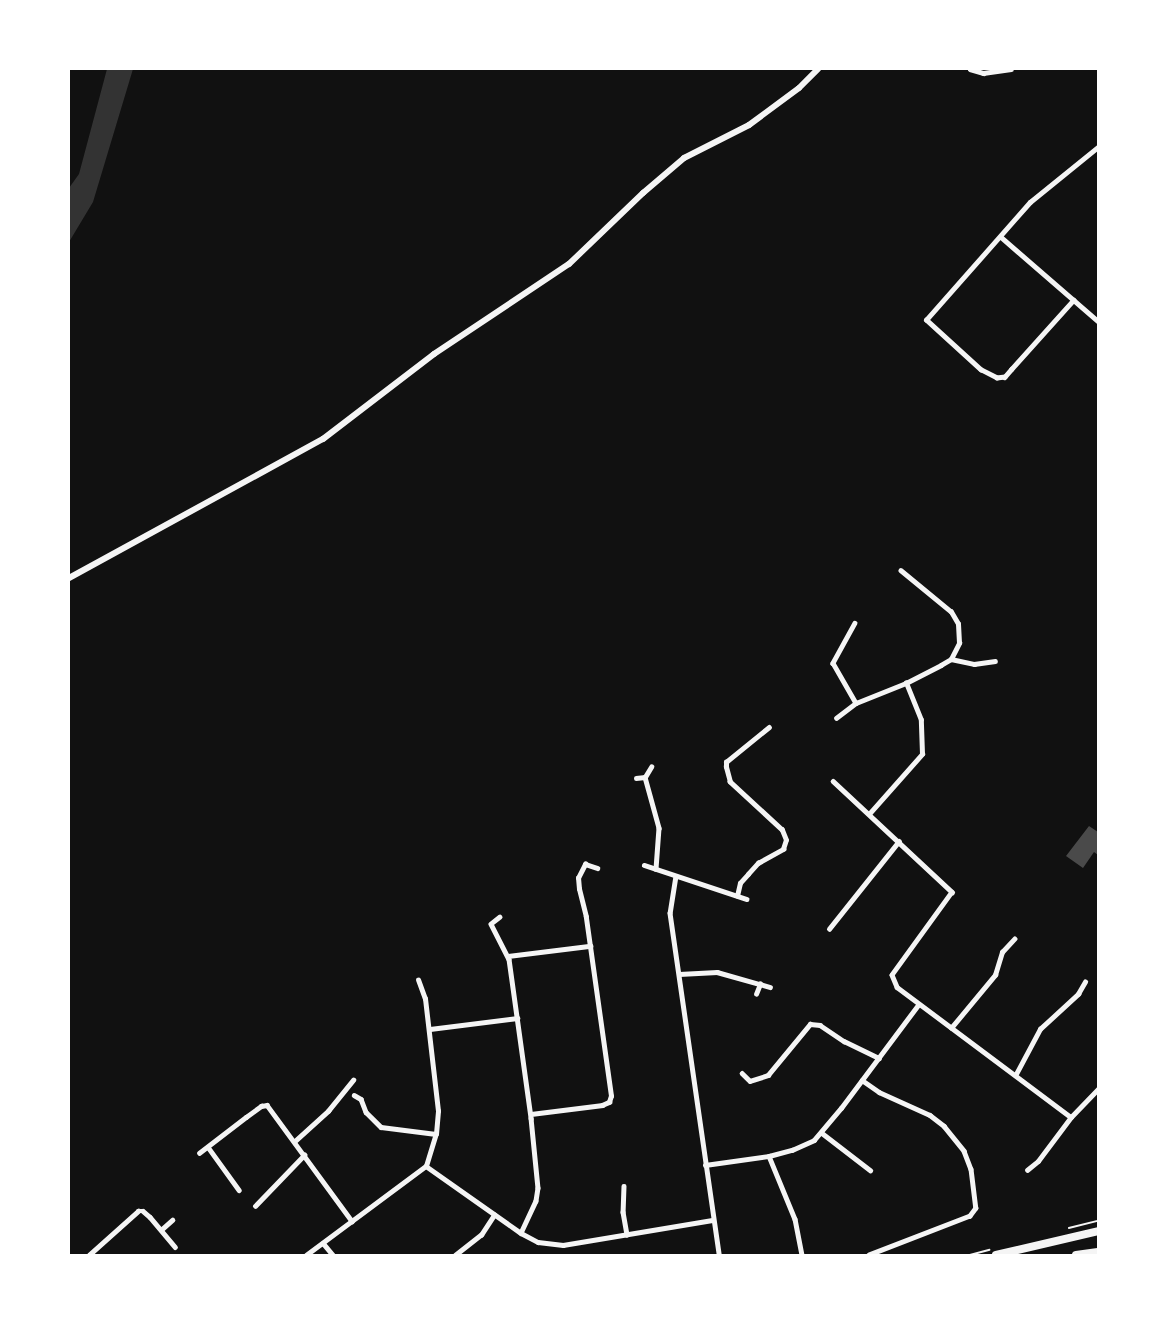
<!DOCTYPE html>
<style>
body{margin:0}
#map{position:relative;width:1167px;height:1324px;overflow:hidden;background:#111;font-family:"Work Sans",sans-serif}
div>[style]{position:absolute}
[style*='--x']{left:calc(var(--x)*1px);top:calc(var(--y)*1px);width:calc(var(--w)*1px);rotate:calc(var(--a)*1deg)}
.water>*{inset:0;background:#333}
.building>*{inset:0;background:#4a4a4a}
.path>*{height:1.5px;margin:-0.75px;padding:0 0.75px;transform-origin:0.75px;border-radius:0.75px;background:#f5f5f5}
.minor>*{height:4.5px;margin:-2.25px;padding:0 2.25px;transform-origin:2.25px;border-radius:2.25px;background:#f5f5f5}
.tertiary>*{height:6px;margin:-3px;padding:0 3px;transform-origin:3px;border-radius:3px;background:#f5f5f5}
.trunk>*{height:8px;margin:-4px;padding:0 4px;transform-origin:4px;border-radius:4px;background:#f5f5f5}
span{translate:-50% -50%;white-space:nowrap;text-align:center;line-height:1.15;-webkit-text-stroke:5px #fff;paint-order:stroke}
.frame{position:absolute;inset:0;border:70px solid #fff;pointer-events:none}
</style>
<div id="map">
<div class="water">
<div style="clip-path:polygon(107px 69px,133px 69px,93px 202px,69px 242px,69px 188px,79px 174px)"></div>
</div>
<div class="building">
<div style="clip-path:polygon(1089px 826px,1098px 832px,1098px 855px,1094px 852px,1083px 868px,1066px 856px)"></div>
</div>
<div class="path">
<div style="--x:1069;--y:1228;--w:30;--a:-14"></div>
<div style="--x:970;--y:1255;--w:20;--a:-15"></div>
</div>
<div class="minor">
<div style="--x:970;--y:69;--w:14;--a:17"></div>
<div style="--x:983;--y:73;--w:28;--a:-8"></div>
<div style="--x:1001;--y:237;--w:128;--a:40.9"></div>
<div style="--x:1074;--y:300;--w:93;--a:131.9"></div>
<div style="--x:1012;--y:369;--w:11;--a:131"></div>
<div style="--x:1005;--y:377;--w:8;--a:173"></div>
<div style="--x:997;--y:378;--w:18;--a:-153"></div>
<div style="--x:981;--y:370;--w:74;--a:-137.7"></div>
<div style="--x:926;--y:320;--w:157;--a:-48.6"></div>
<div style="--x:1030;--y:202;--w:87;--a:-39"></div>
<div style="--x:855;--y:623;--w:46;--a:118.8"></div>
<div style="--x:833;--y:663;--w:46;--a:60.1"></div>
<div style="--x:951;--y:659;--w:24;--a:12"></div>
<div style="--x:974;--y:664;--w:21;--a:-8"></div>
<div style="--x:836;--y:718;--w:25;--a:-37"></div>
<div style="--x:856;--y:703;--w:54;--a:-21.8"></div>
<div style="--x:906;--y:683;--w:39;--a:-27"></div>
<div style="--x:941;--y:665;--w:12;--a:-31"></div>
<div style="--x:951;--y:659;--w:18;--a:-63"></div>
<div style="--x:959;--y:643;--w:19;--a:-93"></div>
<div style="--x:958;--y:624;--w:14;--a:-120"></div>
<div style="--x:951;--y:612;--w:65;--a:-140.6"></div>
<div style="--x:645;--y:777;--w:53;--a:74.6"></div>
<div style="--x:659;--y:828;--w:41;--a:94.2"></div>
<div style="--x:636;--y:778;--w:9;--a:-6"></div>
<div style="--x:645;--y:777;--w:12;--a:-59"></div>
<div style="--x:833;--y:781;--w:163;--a:43"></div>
<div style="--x:952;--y:892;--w:102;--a:125.9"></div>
<div style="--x:892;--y:975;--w:13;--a:67"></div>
<div style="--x:897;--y:987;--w:217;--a:36.8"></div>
<div style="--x:869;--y:814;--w:80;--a:-48.5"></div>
<div style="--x:922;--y:754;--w:34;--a:-92"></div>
<div style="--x:921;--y:720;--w:40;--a:-112"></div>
<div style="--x:644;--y:865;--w:108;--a:18.3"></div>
<div style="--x:676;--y:876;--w:37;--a:99"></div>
<div style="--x:670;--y:913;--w:345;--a:81.8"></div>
<div style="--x:737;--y:896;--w:13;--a:-77"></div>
<div style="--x:740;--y:883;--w:12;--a:-48"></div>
<div style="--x:748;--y:874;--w:15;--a:-48"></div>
<div style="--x:758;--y:863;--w:29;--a:-29"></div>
<div style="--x:783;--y:849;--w:9;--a:-72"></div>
<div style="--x:786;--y:840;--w:11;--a:-112"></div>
<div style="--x:782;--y:830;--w:71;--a:-137.3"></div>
<div style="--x:730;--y:782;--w:16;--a:-105"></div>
<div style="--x:726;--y:767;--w:5;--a:-90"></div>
<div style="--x:726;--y:762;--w:55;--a:-39.1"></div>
<div style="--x:500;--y:917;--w:11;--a:142"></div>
<div style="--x:491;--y:924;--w:39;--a:63"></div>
<div style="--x:509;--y:959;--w:161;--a:82.1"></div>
<div style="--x:531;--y:1118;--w:70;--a:84.3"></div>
<div style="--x:538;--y:1188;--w:13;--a:99"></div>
<div style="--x:536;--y:1201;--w:35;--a:115"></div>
<div style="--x:829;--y:929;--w:112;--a:-51.5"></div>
<div style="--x:508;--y:956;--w:83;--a:-7"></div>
<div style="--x:679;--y:974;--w:38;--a:-3"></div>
<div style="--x:717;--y:972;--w:55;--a:15.8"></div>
<div style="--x:756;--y:994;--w:11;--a:-68"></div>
<div style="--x:951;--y:1028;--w:69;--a:-50.3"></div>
<div style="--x:995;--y:975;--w:24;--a:-73"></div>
<div style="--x:1002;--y:952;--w:18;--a:-47"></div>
<div style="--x:430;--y:1029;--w:88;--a:-7.2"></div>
<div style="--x:742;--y:1073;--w:11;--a:45"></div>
<div style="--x:750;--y:1081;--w:19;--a:-18"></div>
<div style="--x:768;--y:1075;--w:66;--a:-50.5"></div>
<div style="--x:810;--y:1024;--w:10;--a:6"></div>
<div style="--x:820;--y:1025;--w:29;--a:34"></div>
<div style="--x:844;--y:1041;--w:39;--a:26"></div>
<div style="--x:1016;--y:1074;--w:51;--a:-61.9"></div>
<div style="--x:1040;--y:1029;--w:52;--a:-42.6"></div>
<div style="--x:1078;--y:994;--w:14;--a:-60"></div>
<div style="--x:862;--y:1080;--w:21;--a:35"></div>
<div style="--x:879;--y:1092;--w:56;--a:24.3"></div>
<div style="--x:930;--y:1115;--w:18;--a:38"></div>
<div style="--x:944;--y:1126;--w:32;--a:51"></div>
<div style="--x:964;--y:1151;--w:19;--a:69"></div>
<div style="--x:971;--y:1169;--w:39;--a:83"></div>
<div style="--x:976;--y:1208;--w:10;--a:127"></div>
<div style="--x:970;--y:1216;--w:108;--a:158.9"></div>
<div style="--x:354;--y:1095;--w:8;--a:30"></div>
<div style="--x:361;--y:1099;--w:14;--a:69"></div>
<div style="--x:366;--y:1112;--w:21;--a:45"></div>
<div style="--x:381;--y:1127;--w:55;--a:7.3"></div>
<div style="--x:531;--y:1114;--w:72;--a:-7.2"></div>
<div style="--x:602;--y:1105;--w:8;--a:-23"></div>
<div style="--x:609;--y:1102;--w:6;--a:-72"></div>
<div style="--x:611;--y:1096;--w:181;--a:-98"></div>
<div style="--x:586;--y:917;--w:29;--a:-104"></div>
<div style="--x:579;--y:889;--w:11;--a:-95"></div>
<div style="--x:578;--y:878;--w:16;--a:-63"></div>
<div style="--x:585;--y:864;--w:13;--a:18"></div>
<div style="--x:822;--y:1133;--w:61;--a:37.6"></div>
<div style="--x:295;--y:1141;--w:45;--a:-42.3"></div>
<div style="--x:328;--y:1111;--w:40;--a:-51"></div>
<div style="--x:208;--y:1147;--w:53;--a:54.2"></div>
<div style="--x:199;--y:1153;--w:59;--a:-37.5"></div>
<div style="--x:246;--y:1117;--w:19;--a:-36"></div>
<div style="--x:261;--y:1106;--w:6;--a:-9"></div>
<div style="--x:267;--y:1105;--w:144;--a:53.8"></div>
<div style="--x:769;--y:1156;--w:68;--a:67.6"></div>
<div style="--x:795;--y:1219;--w:37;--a:79"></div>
<div style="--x:705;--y:1165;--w:65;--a:-8"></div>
<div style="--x:769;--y:1156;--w:24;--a:-15"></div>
<div style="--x:792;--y:1150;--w:24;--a:-24"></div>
<div style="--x:814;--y:1140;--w:42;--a:-49.8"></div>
<div style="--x:841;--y:1108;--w:129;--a:-53.2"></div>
<div style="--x:426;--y:1166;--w:116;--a:35.2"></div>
<div style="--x:521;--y:1233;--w:19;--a:28"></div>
<div style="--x:538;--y:1242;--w:25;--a:7"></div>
<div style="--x:563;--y:1245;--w:151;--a:-9.5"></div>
<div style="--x:1027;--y:1170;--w:14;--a:-39"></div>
<div style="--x:1038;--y:1161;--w:55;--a:-53.1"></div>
<div style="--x:1071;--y:1117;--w:39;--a:-46"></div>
<div style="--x:624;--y:1186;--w:26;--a:92"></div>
<div style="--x:623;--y:1212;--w:23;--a:80"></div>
<div style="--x:255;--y:1206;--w:71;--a:-46.1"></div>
<div style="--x:161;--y:1230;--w:15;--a:-42"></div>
<div style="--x:323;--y:1243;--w:16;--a:50"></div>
<div style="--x:89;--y:1255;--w:66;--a:-41.9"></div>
<div style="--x:138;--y:1211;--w:5;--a:0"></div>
<div style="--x:143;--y:1211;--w:9;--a:41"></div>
<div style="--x:150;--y:1217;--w:39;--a:50"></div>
<div style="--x:306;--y:1255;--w:149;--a:-36.6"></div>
<div style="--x:426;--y:1166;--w:34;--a:-73"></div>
<div style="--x:436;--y:1134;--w:23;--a:-85"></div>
<div style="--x:438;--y:1111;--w:113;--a:-96.6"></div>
<div style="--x:425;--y:999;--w:20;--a:-110"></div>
<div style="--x:455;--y:1255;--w:33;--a:-38"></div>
<div style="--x:481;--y:1235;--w:24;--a:-57"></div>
</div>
<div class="tertiary">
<div style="--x:69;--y:578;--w:290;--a:-28.7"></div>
<div style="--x:323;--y:439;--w:140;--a:-37.4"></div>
<div style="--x:434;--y:354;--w:162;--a:-33.7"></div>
<div style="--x:569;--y:264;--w:103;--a:-43.8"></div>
<div style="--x:643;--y:193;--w:54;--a:-40.5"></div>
<div style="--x:684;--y:158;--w:73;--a:-26.9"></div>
<div style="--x:749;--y:125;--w:62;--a:-36.5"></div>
<div style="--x:799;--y:88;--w:27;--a:-45"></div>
</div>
<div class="trunk">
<div style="--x:996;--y:1255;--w:105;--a:-13.2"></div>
<div style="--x:1076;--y:1255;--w:22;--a:-8"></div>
</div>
<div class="frame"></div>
</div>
